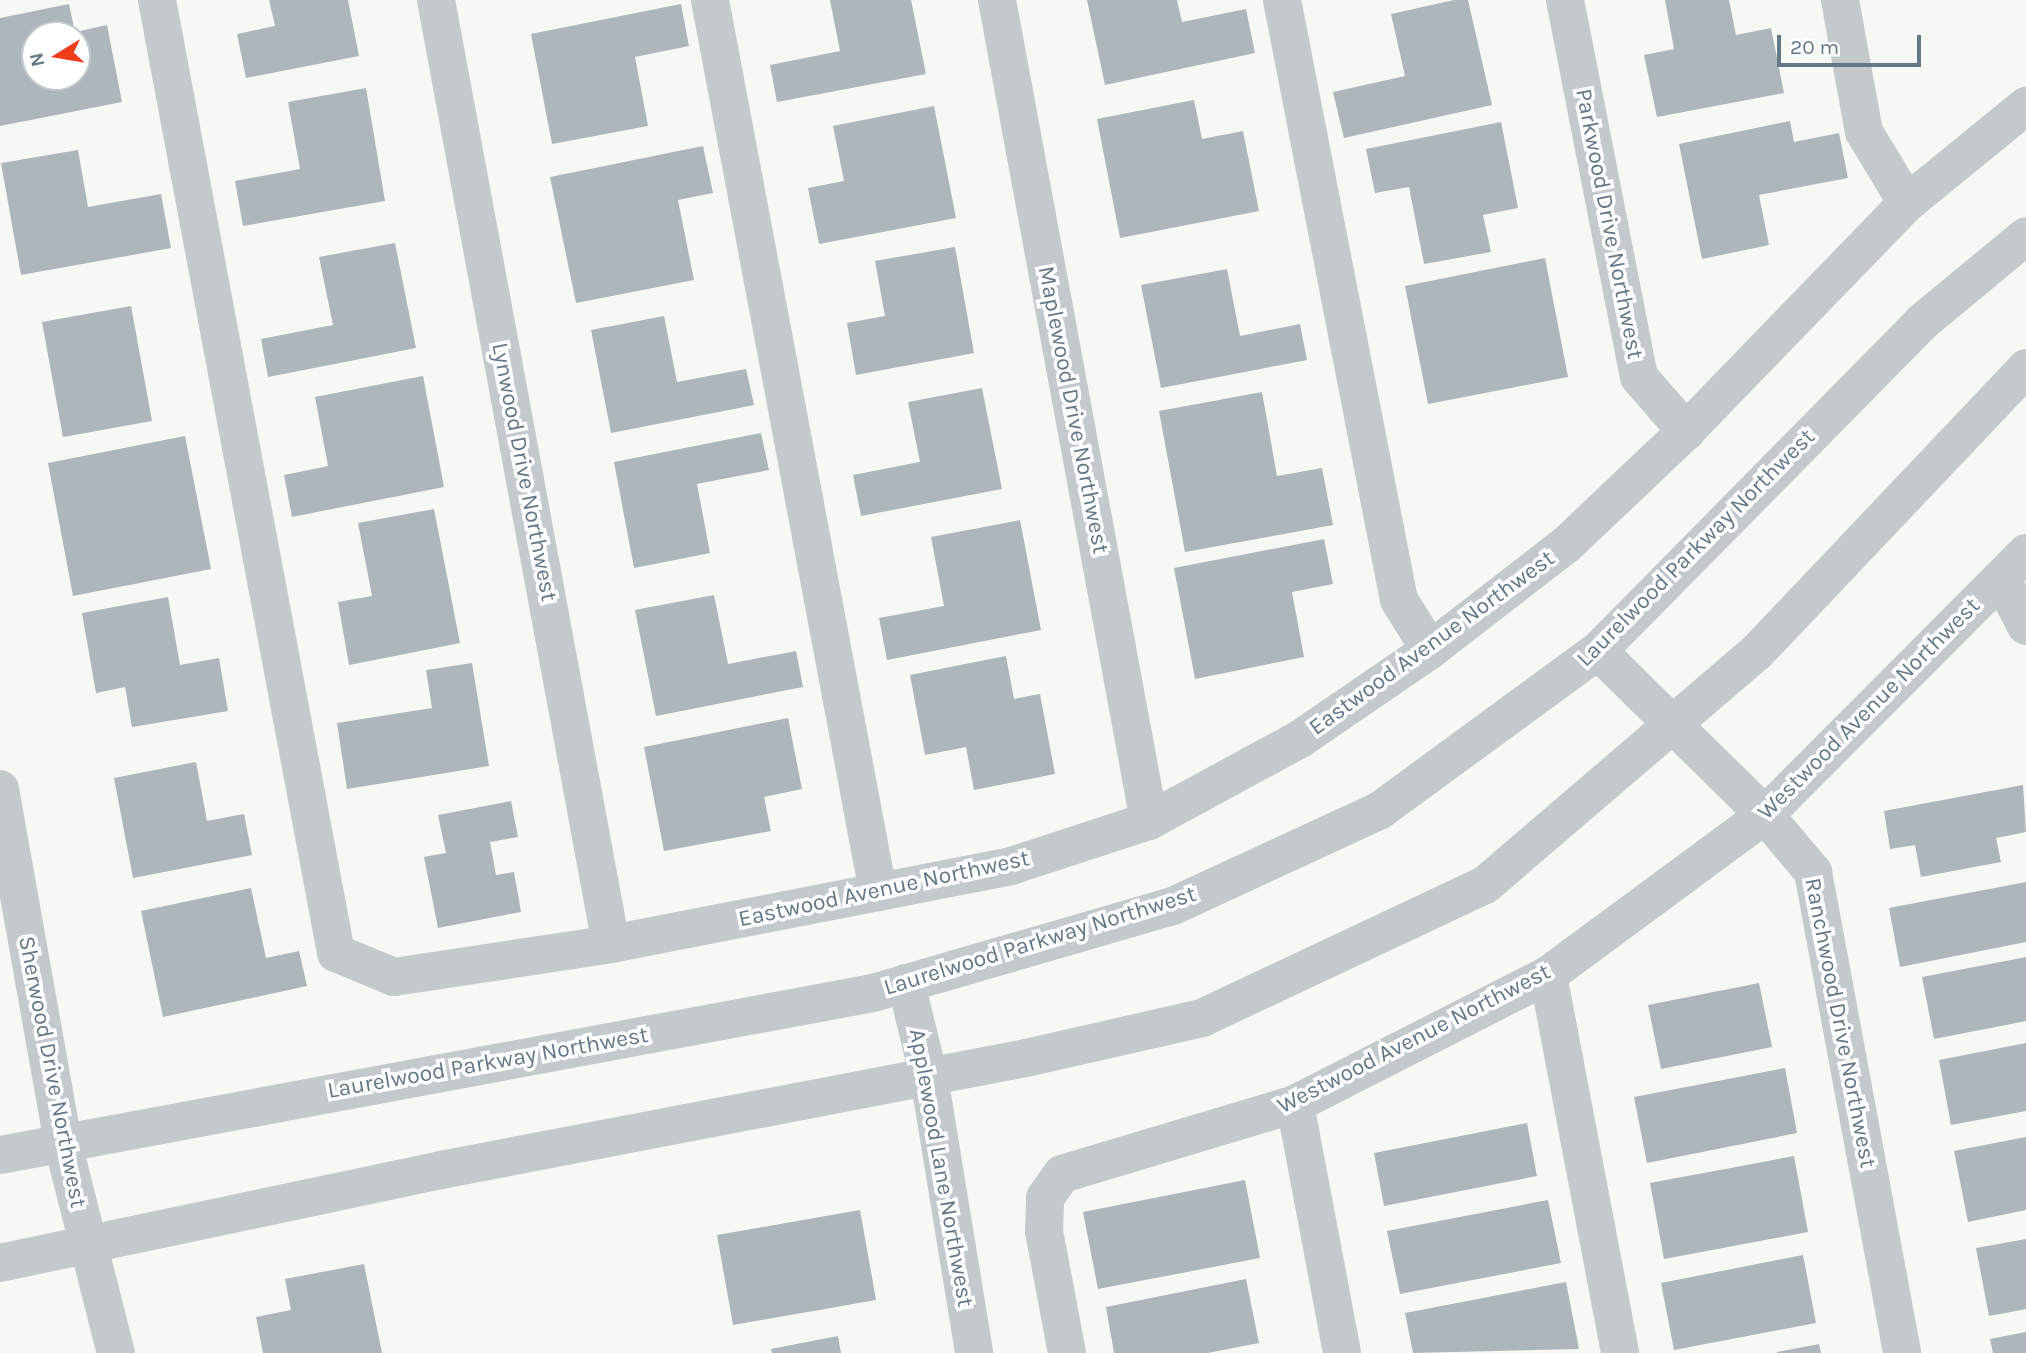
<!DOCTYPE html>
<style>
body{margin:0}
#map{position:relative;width:2026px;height:1353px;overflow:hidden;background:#f7f7f3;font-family:Karla,sans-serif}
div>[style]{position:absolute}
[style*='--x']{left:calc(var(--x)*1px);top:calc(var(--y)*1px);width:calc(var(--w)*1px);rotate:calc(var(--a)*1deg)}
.building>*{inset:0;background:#acb6bb}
.minor>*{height:38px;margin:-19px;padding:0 19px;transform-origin:19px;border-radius:19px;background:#c4c9cc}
span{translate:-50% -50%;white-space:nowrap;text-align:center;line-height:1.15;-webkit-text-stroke:7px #fff;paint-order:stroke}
.street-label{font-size:23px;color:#637987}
.north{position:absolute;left:21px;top:21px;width:70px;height:70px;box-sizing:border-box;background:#fff;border:2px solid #c1c9cf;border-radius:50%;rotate:259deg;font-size:19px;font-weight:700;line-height:28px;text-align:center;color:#637987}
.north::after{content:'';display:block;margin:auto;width:24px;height:32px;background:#f03c1a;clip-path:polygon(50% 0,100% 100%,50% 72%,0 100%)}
.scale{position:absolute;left:1777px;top:35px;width:144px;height:32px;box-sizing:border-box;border:4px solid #637987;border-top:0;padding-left:9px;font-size:21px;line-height:24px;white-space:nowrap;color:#637987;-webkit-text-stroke:5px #fff;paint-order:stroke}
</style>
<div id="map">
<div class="building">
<div style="clip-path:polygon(269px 0,348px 0,359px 56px,246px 78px,237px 34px,275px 26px)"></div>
<div style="clip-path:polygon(830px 0,911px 0,926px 74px,777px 102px,770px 65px,840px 51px)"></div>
<div style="clip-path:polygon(1087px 0,1177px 0,1182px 22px,1246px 9px,1255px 53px,1105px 85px)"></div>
<div style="clip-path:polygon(1454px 0,1468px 0,1492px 105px,1344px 138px,1333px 92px,1405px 76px,1391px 14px)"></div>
<div style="clip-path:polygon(1665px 0,1729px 0,1736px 35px,1771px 28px,1784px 93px,1657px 117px,1644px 55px,1674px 49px)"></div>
<div style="clip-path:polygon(evenodd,69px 4px,75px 32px,107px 25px,122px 102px,0 126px,0 18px,69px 4px,35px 35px,77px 35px,77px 77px,35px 77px,35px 35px)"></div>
<div style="clip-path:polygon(681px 4px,689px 46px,635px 57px,648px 126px,552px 144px,531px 34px)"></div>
<div style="clip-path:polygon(366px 88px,385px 201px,243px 226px,235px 181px,300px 169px,288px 102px)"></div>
<div style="clip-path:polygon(1194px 100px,1202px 139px,1243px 131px,1259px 211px,1120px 238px,1097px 119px)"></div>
<div style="clip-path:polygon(934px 106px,956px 218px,819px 244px,808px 188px,844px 181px,833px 126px)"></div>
<div style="clip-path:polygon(1790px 121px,1794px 142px,1839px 133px,1848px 178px,1759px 195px,1769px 245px,1702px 259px,1679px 144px)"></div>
<div style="clip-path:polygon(1501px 122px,1518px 208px,1483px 215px,1491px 252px,1424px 264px,1409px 187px,1375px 193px,1366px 149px)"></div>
<div style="clip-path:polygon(703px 146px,713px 193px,678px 200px,694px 280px,576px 303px,550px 177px)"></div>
<div style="clip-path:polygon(78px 150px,88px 207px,161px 194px,171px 248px,21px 275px,1px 163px)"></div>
<div style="clip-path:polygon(395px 243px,416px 348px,268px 377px,261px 339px,333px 325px,319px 257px)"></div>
<div style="clip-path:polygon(955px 247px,974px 353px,856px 375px,847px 323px,885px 316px,875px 261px)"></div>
<div style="clip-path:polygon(1545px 258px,1568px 377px,1428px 404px,1405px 286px)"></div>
<div style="clip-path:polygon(1227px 269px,1240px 336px,1300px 324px,1307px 360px,1161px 388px,1141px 285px)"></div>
<div style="clip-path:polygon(131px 306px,152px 421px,63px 437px,42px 322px)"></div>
<div style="clip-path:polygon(664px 316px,677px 382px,746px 369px,754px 405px,611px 433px,591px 330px)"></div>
<div style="clip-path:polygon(423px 376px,444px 487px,292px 517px,284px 475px,328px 466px,315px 397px)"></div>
<div style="clip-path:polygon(982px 388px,1002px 489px,861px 516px,853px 475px,920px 462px,908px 402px)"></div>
<div style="clip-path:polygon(1262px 392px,1277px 476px,1322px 468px,1333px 525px,1185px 552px,1159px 411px)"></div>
<div style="clip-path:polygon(761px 433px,769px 470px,697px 484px,710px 553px,634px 568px,614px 462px)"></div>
<div style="clip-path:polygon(185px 436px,211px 569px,73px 596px,48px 463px)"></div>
<div style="clip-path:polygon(434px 509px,460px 643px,349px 665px,338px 602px,372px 596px,358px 523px)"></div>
<div style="clip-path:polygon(1020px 520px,1041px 630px,887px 660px,879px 618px,944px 606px,931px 537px)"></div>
<div style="clip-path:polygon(1324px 539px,1333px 584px,1292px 592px,1304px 657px,1195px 679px,1174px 568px)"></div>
<div style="clip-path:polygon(714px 595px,728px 664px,796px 651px,803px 687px,656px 716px,635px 610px)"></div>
<div style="clip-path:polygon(168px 597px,180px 665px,219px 658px,228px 711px,132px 727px,125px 687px,96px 693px,82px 613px)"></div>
<div style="clip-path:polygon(1006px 656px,1014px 699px,1040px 694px,1055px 774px,974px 790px,966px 747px,925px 755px,910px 675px)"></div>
<div style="clip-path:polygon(472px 663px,489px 766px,347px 789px,337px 723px,432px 708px,426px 670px)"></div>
<div style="clip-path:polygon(788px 718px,802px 789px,764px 797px,771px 831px,664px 851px,644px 747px)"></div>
<div style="clip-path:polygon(196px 762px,207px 821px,244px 814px,252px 855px,133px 878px,114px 778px)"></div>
<div style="clip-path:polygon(2023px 785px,2026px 832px,1996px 838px,2001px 862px,1921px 877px,1915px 845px,1890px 849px,1884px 811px)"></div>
<div style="clip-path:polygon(511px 801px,518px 837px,490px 842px,496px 875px,514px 872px,521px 912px,438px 928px,424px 857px,446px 853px,438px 815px)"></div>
<div style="clip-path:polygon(2026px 882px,2026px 942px,1900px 967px,1889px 908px)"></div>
<div style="clip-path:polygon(251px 888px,266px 958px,299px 951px,307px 986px,163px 1017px,141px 911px)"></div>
<div style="clip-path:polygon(2026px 957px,2026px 1021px,1934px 1039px,1922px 977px)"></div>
<div style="clip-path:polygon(1759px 983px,1772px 1047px,1661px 1069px,1648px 1005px)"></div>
<div style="clip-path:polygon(2026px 1043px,2026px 1111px,1951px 1125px,1939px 1060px)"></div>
<div style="clip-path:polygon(1785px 1068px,1797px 1133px,1647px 1163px,1634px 1097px)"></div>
<div style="clip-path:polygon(1527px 1123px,1537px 1176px,1384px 1206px,1374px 1153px)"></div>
<div style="clip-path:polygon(2026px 1137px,2026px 1210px,1968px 1222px,1954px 1151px)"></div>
<div style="clip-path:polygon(1794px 1156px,1808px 1232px,1664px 1259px,1650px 1183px)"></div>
<div style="clip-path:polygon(1245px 1180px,1260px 1258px,1098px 1289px,1083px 1212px)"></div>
<div style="clip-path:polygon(1548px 1200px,1561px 1263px,1400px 1294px,1387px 1231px)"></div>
<div style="clip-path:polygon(860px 1210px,876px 1300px,733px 1325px,717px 1235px)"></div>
<div style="clip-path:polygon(2026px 1239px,2026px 1309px,1989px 1316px,1976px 1248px)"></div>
<div style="clip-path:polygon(1803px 1255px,1816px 1323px,1674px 1350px,1661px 1283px)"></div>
<div style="clip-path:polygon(364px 1264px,382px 1353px,263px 1353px,256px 1317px,291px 1310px,285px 1279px)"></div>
<div style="clip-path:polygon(1246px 1279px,1259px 1343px,1208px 1353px,1114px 1353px,1106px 1307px)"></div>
<div style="clip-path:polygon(1566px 1282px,1579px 1349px,1413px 1353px,1405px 1313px)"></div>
<div style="clip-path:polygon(2026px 1332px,2026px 1353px,1993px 1353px,1990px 1339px)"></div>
<div style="clip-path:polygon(838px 1336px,841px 1353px,772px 1353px,771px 1349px)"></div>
<div style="clip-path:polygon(1819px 1344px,1821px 1353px,1777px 1353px,1777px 1352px)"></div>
</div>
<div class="minor">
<div style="--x:157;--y:0;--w:970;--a:79.36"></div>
<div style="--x:336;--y:953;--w:63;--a:22.5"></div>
<div style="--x:394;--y:977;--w:219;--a:-8.6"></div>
<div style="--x:611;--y:944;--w:408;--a:-11"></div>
<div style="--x:1011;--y:866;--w:145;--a:-18.1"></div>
<div style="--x:1149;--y:821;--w:172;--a:-28.5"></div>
<div style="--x:1300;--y:739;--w:158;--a:-34.4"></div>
<div style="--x:1430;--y:650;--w:172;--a:-37.7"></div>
<div style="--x:1566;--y:545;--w:166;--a:-43.5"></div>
<div style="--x:1686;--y:431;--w:318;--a:-45.9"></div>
<div style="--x:1907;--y:203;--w:154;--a:-39.2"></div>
<div style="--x:436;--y:0;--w:960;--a:79.5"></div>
<div style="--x:710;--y:0;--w:908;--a:79.33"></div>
<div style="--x:997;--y:0;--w:835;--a:79.51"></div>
<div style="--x:1282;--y:0;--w:611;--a:78.97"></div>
<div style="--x:1399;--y:600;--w:59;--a:58.2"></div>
<div style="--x:1565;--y:0;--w:384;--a:78.9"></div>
<div style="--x:1639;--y:377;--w:72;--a:49"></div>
<div style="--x:1840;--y:0;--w:134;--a:79.7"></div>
<div style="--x:1864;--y:132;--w:83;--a:58.8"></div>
<div style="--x:2001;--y:578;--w:54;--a:62.5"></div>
<div style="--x:1598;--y:651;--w:234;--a:44.5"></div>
<div style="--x:1765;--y:815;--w:75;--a:49.9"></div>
<div style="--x:1813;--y:872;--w:489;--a:79.5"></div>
<div style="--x:0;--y:789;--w:361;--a:79.9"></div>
<div style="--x:63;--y:1144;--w:216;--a:75.8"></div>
<div style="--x:1548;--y:975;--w:385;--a:79.2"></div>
<div style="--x:906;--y:983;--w:97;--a:76.3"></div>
<div style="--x:929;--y:1077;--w:280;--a:80.7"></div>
<div style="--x:1295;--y:1104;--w:253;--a:79.3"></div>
<div style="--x:0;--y:1155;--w:888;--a:-10.51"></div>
<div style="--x:873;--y:993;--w:312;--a:-16.2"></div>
<div style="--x:1173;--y:906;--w:227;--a:-24.8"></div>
<div style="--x:1379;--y:811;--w:271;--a:-36.2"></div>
<div style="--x:1598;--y:651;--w:460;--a:-45.4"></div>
<div style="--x:1921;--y:323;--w:136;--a:-39.6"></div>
<div style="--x:0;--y:1263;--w:451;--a:-11.9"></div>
<div style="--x:441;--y:1170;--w:596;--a:-10.84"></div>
<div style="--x:1026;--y:1058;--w:180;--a:-12.8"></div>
<div style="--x:1202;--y:1018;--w:313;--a:-25.2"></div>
<div style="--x:1485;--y:885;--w:357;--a:-40.6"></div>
<div style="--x:1756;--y:653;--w:393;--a:-46.5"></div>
<div style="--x:1067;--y:1353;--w:124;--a:-100.7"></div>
<div style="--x:1044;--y:1231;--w:33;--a:-88"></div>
<div style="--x:1045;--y:1198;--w:29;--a:-55"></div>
<div style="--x:1062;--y:1174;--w:243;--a:-16.7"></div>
<div style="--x:1295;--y:1104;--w:284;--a:-27"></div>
<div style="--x:1548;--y:975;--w:270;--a:-36.4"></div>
<div style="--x:1765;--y:815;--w:370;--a:-45.1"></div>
</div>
<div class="street-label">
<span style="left:1609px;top:224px;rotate:79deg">Parkwood Drive Northwest</span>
<span style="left:1073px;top:410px;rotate:79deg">Maplewood Drive Northwest</span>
<span style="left:524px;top:472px;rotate:79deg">Lynwood Drive Northwest</span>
<span style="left:1696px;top:548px;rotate:-45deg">Laurelwood Parkway Northwest</span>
<span style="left:1432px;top:643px;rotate:-36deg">Eastwood Avenue Northwest</span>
<span style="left:1869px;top:709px;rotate:-45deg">Westwood Avenue Northwest</span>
<span style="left:884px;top:889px;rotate:-12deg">Eastwood Avenue Northwest</span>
<span style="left:1040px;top:941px;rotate:-17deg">Laurelwood Parkway Northwest</span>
<span style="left:1840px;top:1023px;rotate:79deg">Ranchwood Drive Northwest</span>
<span style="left:1414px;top:1039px;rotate:-27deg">Westwood Avenue Northwest</span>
<span style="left:488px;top:1063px;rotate:-10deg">Laurelwood Parkway Northwest</span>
<span style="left:52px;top:1072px;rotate:79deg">Sherwood Drive Northwest</span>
<span style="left:941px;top:1168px;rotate:80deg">Applewood Lane Northwest</span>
</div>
<div class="north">N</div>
<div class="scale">20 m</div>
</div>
